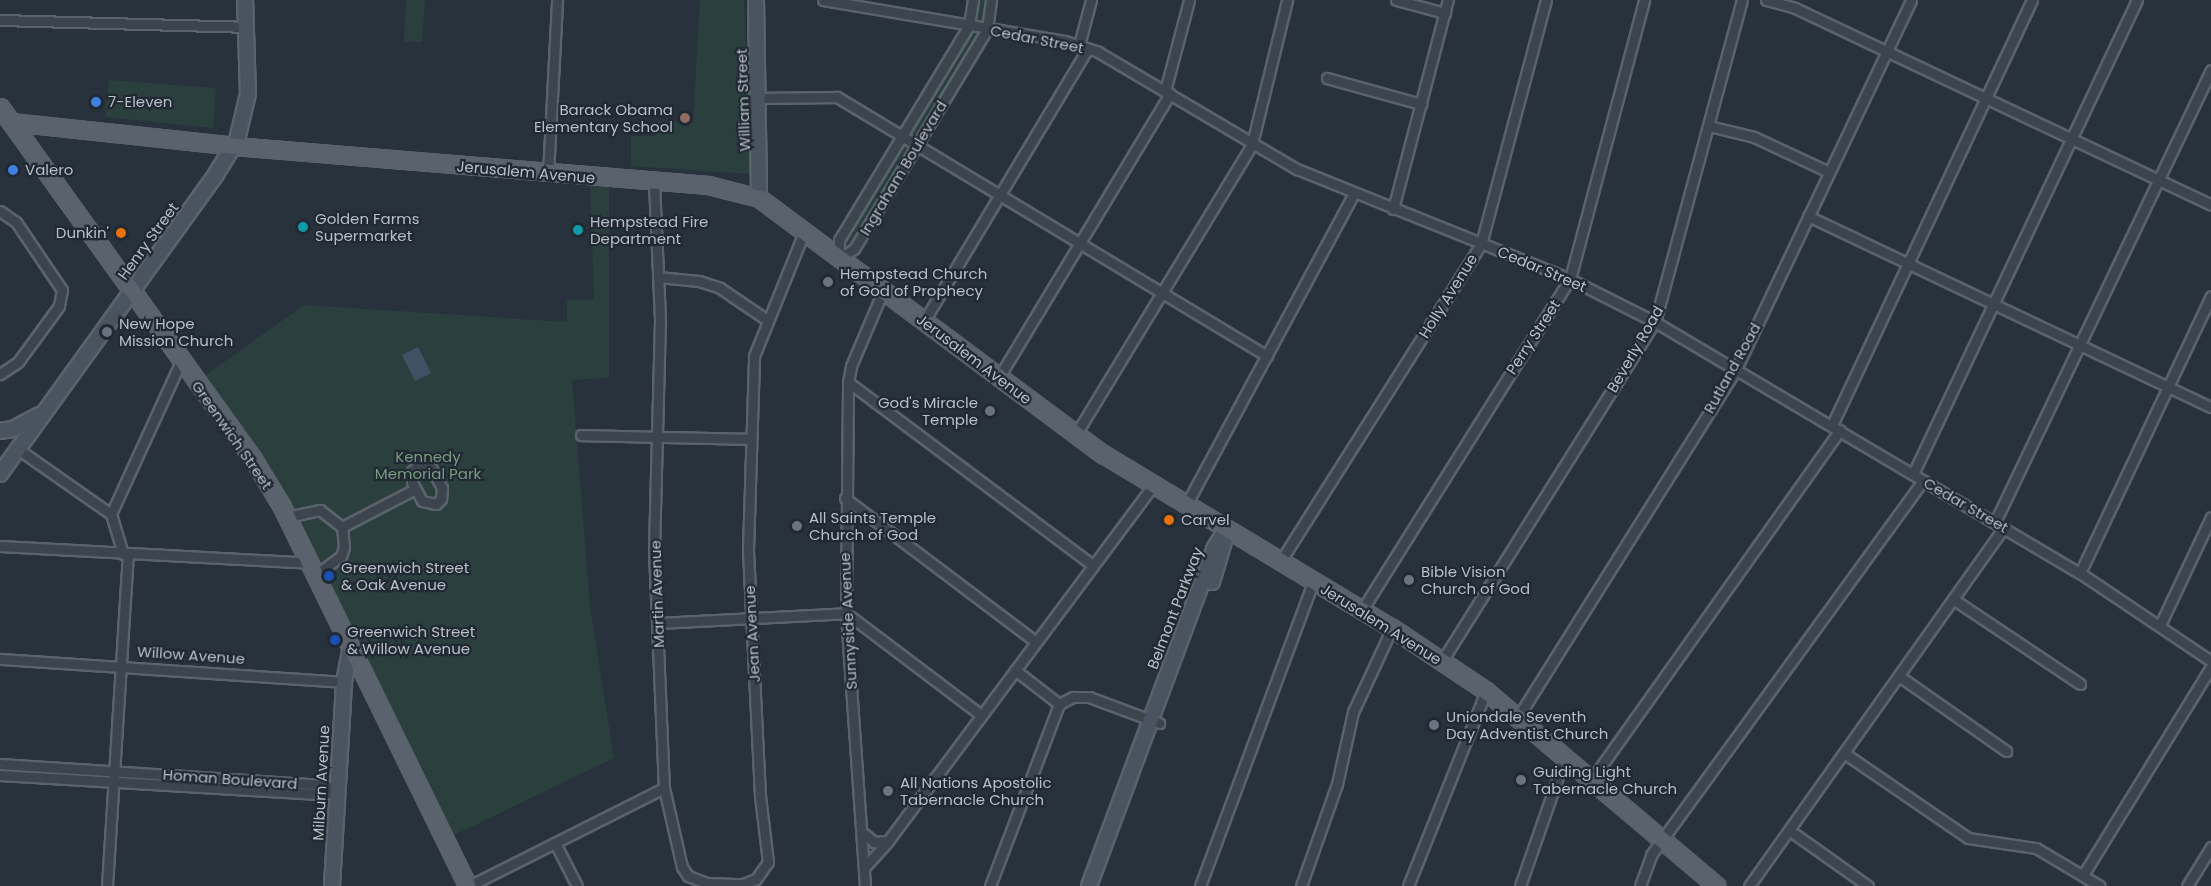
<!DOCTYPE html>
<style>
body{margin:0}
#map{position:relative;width:2211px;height:886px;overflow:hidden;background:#28323d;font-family:Poppins,sans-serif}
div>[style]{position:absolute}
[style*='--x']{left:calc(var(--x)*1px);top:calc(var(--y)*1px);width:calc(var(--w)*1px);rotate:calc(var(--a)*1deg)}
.green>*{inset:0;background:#2b3f3f}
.water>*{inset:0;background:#405164}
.roads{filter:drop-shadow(2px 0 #5a626b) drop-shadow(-2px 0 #5a626b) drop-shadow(0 2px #5a626b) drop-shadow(0 -2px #5a626b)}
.street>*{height:9px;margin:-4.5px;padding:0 4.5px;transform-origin:4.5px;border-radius:4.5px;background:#3c444d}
.secondary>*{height:14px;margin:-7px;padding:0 7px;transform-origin:7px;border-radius:7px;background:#4a5360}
.primary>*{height:15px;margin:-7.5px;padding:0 7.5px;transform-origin:7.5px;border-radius:7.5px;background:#5a636d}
.dots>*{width:16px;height:16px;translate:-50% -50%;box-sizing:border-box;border:3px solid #212933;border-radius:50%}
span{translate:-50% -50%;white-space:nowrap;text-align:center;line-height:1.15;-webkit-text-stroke:4.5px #212933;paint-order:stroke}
.street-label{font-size:15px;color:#b8bfc8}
.poi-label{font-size:15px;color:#b8bfc8}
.left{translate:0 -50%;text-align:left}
.right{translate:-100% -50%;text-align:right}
.park-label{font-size:15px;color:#799b80}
</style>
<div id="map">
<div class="green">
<div style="clip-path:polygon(406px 0,425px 0,422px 42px,404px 41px)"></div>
<div style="clip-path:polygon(700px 0,744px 0,751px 174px,631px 166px,631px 136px,656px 136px,658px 121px,693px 123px)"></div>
<div style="clip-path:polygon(973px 0,991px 0,987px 29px,854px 249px,839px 258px,839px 240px,969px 25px)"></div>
<div style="clip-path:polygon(109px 80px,216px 88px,213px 128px,105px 117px)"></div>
<div style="clip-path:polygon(590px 177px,609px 178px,609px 378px,572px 380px,590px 607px,614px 758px,446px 839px,281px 505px,196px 382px,304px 305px,567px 322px,567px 300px,594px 300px)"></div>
<div style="clip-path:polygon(1223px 552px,1098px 886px,1089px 886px,1188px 622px)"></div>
</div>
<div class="water">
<div style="clip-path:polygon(418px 347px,431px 373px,415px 381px,402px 355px)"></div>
</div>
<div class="roads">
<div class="street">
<div style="--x:823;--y:0;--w:245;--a:9.6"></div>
<div style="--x:1065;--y:41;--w:35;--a:18"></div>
<div style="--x:1098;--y:52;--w:231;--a:30.5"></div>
<div style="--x:1297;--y:169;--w:294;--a:21.9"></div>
<div style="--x:1570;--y:279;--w:95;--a:26.8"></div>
<div style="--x:1655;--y:322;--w:494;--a:30.6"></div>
<div style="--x:2080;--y:573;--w:158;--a:33.9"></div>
<div style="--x:1396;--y:0;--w:51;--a:14.9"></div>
<div style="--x:1766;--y:0;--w:30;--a:15"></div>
<div style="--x:1795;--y:8;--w:460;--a:25.3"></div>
<div style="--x:0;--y:20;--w:247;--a:1.6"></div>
<div style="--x:1079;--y:45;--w:47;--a:-75.1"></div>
<div style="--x:1327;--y:78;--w:98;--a:15.5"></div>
<div style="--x:1165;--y:91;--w:94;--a:-75.2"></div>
<div style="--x:759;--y:98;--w:78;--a:-0.7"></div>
<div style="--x:837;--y:97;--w:502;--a:31.06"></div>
<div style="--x:1709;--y:126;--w:46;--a:13.7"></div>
<div style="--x:1754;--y:137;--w:83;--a:25"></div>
<div style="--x:548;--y:174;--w:174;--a:-87"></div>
<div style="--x:654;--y:182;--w:138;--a:87.5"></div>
<div style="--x:660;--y:320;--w:231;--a:91.5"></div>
<div style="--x:654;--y:551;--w:237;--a:87.6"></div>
<div style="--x:664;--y:788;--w:81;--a:77.2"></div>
<div style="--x:682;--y:867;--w:11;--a:56"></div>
<div style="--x:688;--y:876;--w:19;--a:21"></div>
<div style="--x:706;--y:883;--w:37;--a:2"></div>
<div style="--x:743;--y:884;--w:14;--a:-21"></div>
<div style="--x:756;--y:879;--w:21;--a:-55"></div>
<div style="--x:768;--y:862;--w:66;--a:-96.9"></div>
<div style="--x:760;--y:796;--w:246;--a:-92.8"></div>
<div style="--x:748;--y:550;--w:194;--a:-88.2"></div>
<div style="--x:754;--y:356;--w:134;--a:-68"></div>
<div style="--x:1393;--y:209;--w:216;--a:-75.3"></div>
<div style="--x:0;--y:211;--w:19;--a:35"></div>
<div style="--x:16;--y:222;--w:82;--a:55.9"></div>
<div style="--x:62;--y:290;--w:16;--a:101"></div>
<div style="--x:59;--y:306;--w:69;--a:126.2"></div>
<div style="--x:18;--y:362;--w:22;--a:146"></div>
<div style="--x:1808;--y:216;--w:446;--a:25.4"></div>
<div style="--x:839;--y:258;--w:17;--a:-31"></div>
<div style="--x:854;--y:249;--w:257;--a:-58.8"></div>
<div style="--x:987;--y:29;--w:29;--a:-82"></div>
<div style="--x:839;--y:258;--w:18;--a:-90"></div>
<div style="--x:839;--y:240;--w:251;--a:-58.8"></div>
<div style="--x:969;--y:25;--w:25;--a:-81"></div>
<div style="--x:658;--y:277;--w:41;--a:5.6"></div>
<div style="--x:699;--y:281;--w:22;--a:18"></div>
<div style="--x:720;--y:288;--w:57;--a:34.2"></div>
<div style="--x:924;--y:321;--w:318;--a:-59"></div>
<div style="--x:999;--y:377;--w:331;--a:-58.9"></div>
<div style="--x:848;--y:382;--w:306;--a:36.8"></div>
<div style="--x:1832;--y:425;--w:470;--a:-64.8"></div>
<div style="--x:1076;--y:434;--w:339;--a:-58.7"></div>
<div style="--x:1252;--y:144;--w:148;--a:-76.3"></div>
<div style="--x:581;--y:435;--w:170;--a:1.3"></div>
<div style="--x:18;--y:449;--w:113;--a:35"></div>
<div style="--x:420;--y:464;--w:12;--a:20"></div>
<div style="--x:431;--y:468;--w:23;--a:61"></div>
<div style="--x:442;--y:488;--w:11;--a:95"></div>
<div style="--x:441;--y:499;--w:7;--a:135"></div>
<div style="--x:436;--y:504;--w:14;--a:-168"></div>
<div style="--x:422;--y:501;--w:21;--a:-118"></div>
<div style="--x:412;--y:482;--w:11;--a:-90"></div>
<div style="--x:412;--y:471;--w:11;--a:-41"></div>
<div style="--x:1913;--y:474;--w:524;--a:-64.71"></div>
<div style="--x:845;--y:498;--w:239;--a:37"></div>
<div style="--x:1186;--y:505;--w:354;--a:-61.7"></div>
<div style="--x:287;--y:517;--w:34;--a:-12"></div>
<div style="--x:320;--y:510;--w:28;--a:38"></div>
<div style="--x:342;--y:527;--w:20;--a:84"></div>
<div style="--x:344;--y:547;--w:9;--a:108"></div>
<div style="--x:341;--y:556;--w:31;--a:143"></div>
<div style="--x:1995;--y:522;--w:501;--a:-64.46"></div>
<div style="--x:342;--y:527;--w:82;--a:-27.5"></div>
<div style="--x:0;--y:546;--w:310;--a:3.1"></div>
<div style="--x:123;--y:554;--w:42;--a:-106.7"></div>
<div style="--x:111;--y:514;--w:168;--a:-65.4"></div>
<div style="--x:1280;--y:562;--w:376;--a:-57.7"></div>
<div style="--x:1481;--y:244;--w:253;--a:-75.1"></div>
<div style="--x:2080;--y:573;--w:306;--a:-64.7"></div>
<div style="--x:1953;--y:599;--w:153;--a:33.8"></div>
<div style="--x:1362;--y:610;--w:391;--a:-57.9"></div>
<div style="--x:1570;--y:279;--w:289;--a:-75.1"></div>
<div style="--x:658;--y:623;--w:188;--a:-3"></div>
<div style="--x:846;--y:613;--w:169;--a:37.1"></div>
<div style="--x:2160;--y:625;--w:119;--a:-64.7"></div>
<div style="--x:0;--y:659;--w:345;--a:3.8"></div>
<div style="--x:1442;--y:661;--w:400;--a:-57.9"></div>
<div style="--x:1655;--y:322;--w:334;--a:-74.9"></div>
<div style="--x:1015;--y:670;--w:56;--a:37.7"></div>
<div style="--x:1899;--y:676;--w:131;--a:35"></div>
<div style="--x:1518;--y:717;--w:411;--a:-57.9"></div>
<div style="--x:1736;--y:369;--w:408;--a:-64.6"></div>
<div style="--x:1844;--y:753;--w:150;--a:34.4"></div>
<div style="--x:1968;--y:838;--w:69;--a:8.4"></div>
<div style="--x:2036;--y:848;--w:74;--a:30.7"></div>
<div style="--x:0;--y:764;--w:324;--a:3.7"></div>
<div style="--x:323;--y:785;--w:15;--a:23"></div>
<div style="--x:0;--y:775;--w:323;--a:3.4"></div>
<div style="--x:322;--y:794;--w:15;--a:-11"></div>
<div style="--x:1592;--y:779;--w:428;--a:-54.6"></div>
<div style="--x:1789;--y:830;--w:97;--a:35.3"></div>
<div style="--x:862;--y:832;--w:16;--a:40"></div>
<div style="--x:874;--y:842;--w:14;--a:-4"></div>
<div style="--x:555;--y:843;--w:48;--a:62.9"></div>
<div style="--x:864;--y:868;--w:36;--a:-48"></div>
<div style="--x:888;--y:841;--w:444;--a:-53.3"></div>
<div style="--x:2083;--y:875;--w:244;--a:-58.4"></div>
<div style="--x:107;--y:886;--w:333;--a:-86.4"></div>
<div style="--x:469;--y:886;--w:218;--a:-26.7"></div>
<div style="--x:865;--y:886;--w:274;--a:-94"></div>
<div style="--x:846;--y:613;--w:231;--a:-89.5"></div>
<div style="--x:848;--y:382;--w:16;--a:-79"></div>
<div style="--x:851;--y:366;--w:82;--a:-66.9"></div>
<div style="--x:990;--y:886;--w:195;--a:-69.2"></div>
<div style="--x:1059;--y:704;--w:16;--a:-27"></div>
<div style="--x:1073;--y:697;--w:16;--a:0"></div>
<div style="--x:1089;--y:697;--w:75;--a:20.4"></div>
<div style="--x:1200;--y:886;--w:324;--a:-69.6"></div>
<div style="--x:1301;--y:886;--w:108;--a:-70.6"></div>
<div style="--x:1337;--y:784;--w:74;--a:-77.5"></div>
<div style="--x:1353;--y:712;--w:93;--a:-65.1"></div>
<div style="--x:1408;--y:886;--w:210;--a:-68.2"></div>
<div style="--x:1520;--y:886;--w:137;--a:-70.8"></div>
<div style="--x:1640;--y:886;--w:33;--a:-70"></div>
<div style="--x:1651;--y:855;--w:463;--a:-54"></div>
<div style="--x:1749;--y:886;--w:440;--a:-54.6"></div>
<div style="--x:2187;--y:886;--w:46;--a:-58.4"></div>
</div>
<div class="secondary">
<div style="--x:756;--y:0;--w:198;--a:89.1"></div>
<div style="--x:0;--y:431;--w:13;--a:-9"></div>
<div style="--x:13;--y:429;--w:30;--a:-28"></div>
<div style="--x:0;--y:474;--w:370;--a:-54.2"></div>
<div style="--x:216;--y:174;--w:40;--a:-58"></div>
<div style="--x:237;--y:140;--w:47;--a:-76.6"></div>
<div style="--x:248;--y:94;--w:94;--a:-91.8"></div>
<div style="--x:1212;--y:582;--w:49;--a:-73.4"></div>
<div style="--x:332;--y:886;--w:204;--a:-86.6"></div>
<div style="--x:344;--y:682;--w:36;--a:-79"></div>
<div style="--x:1089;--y:886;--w:359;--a:-69.6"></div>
<div style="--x:1214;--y:549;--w:22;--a:-58"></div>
</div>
<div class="primary">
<div style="--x:0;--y:107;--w:433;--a:54.3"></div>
<div style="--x:253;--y:459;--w:54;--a:58.7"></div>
<div style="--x:281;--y:505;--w:424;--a:63.9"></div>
<div style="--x:11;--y:122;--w:224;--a:6.1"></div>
<div style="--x:234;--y:146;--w:476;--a:4.7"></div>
<div style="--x:708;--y:185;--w:53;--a:14.3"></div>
<div style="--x:759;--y:198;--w:429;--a:36.7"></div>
<div style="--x:1103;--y:454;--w:337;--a:31.1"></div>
<div style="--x:1392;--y:628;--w:113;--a:33.8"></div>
<div style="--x:1486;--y:691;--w:302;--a:40.2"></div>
</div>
</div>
<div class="dots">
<div style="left:96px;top:102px;background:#3f7fe0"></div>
<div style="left:685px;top:118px;background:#8d6e63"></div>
<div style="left:13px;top:170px;background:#3f7fe0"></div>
<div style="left:303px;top:227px;background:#0f9aa8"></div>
<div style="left:578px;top:230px;background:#0f9aa8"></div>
<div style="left:121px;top:233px;background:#e8710a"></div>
<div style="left:828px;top:282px;background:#6b7280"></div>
<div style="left:107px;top:332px;background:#6b7280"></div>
<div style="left:990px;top:411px;background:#6b7280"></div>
<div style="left:1169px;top:520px;background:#e8710a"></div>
<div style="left:797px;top:526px;background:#6b7280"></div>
<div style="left:329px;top:576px;background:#1a4fb4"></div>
<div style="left:1409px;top:580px;background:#6b7280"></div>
<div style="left:335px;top:640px;background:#1a4fb4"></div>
<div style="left:1434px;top:725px;background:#6b7280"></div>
<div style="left:1521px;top:780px;background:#6b7280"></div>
<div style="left:888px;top:791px;background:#6b7280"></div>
</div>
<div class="street-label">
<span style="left:1037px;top:39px;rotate:11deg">Cedar Street</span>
<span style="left:743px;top:100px;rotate:-92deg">William Street</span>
<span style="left:903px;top:168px;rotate:-59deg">Ingraham Boulevard</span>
<span style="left:526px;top:172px;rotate:5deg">Jerusalem Avenue</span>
<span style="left:148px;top:241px;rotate:-54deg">Henry Street</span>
<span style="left:1542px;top:269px;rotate:23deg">Cedar Street</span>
<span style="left:1448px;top:296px;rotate:-58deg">Holly Avenue</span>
<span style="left:1533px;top:337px;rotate:-57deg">Perry Street</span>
<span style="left:1635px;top:349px;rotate:-60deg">Beverly Road</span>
<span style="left:974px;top:359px;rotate:37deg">Jerusalem Avenue</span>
<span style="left:1732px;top:368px;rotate:-61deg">Rutland Road</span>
<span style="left:232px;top:435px;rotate:55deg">Greenwich Street</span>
<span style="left:1966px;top:505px;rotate:30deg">Cedar Street</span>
<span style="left:657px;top:594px;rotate:-92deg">Martin Avenue</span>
<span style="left:1175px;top:608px;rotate:-69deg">Belmont Parkway</span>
<span style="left:848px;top:621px;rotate:-93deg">Sunnyside Avenue</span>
<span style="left:1381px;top:624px;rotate:32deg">Jerusalem Avenue</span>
<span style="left:752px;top:634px;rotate:-93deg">Jean Avenue</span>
<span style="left:191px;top:655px;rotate:4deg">Willow Avenue</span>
<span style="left:230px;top:779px;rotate:4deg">Homan Boulevard</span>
<span style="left:321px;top:783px;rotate:-87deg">Milburn Avenue</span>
</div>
<div class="poi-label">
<span class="left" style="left:108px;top:102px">7-Eleven</span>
<span class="right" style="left:673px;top:118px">Barack Obama<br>Elementary School</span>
<span class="left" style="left:25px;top:170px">Valero</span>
<span class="left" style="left:315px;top:227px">Golden Farms<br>Supermarket</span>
<span class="left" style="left:590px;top:230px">Hempstead Fire<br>Department</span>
<span class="right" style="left:109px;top:233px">Dunkin'</span>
<span class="left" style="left:840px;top:282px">Hempstead Church<br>of God of Prophecy</span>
<span class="left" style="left:119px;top:332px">New Hope<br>Mission Church</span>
<span class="right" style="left:978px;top:411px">God's Miracle<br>Temple</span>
<span class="left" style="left:809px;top:526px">All Saints Temple<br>Church of God</span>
<span class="left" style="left:1181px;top:520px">Carvel</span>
<span class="left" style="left:341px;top:576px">Greenwich Street<br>&amp; Oak Avenue</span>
<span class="left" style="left:1421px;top:580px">Bible Vision<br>Church of God</span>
<span class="left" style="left:347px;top:640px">Greenwich Street<br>&amp; Willow Avenue</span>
<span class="left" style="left:1446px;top:725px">Uniondale Seventh<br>Day Adventist Church</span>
<span class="left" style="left:1533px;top:780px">Guiding Light<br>Tabernacle Church</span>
<span class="left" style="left:900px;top:791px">All Nations Apostolic<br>Tabernacle Church</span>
</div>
<div class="park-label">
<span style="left:428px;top:465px">Kennedy<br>Memorial Park</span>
</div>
</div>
